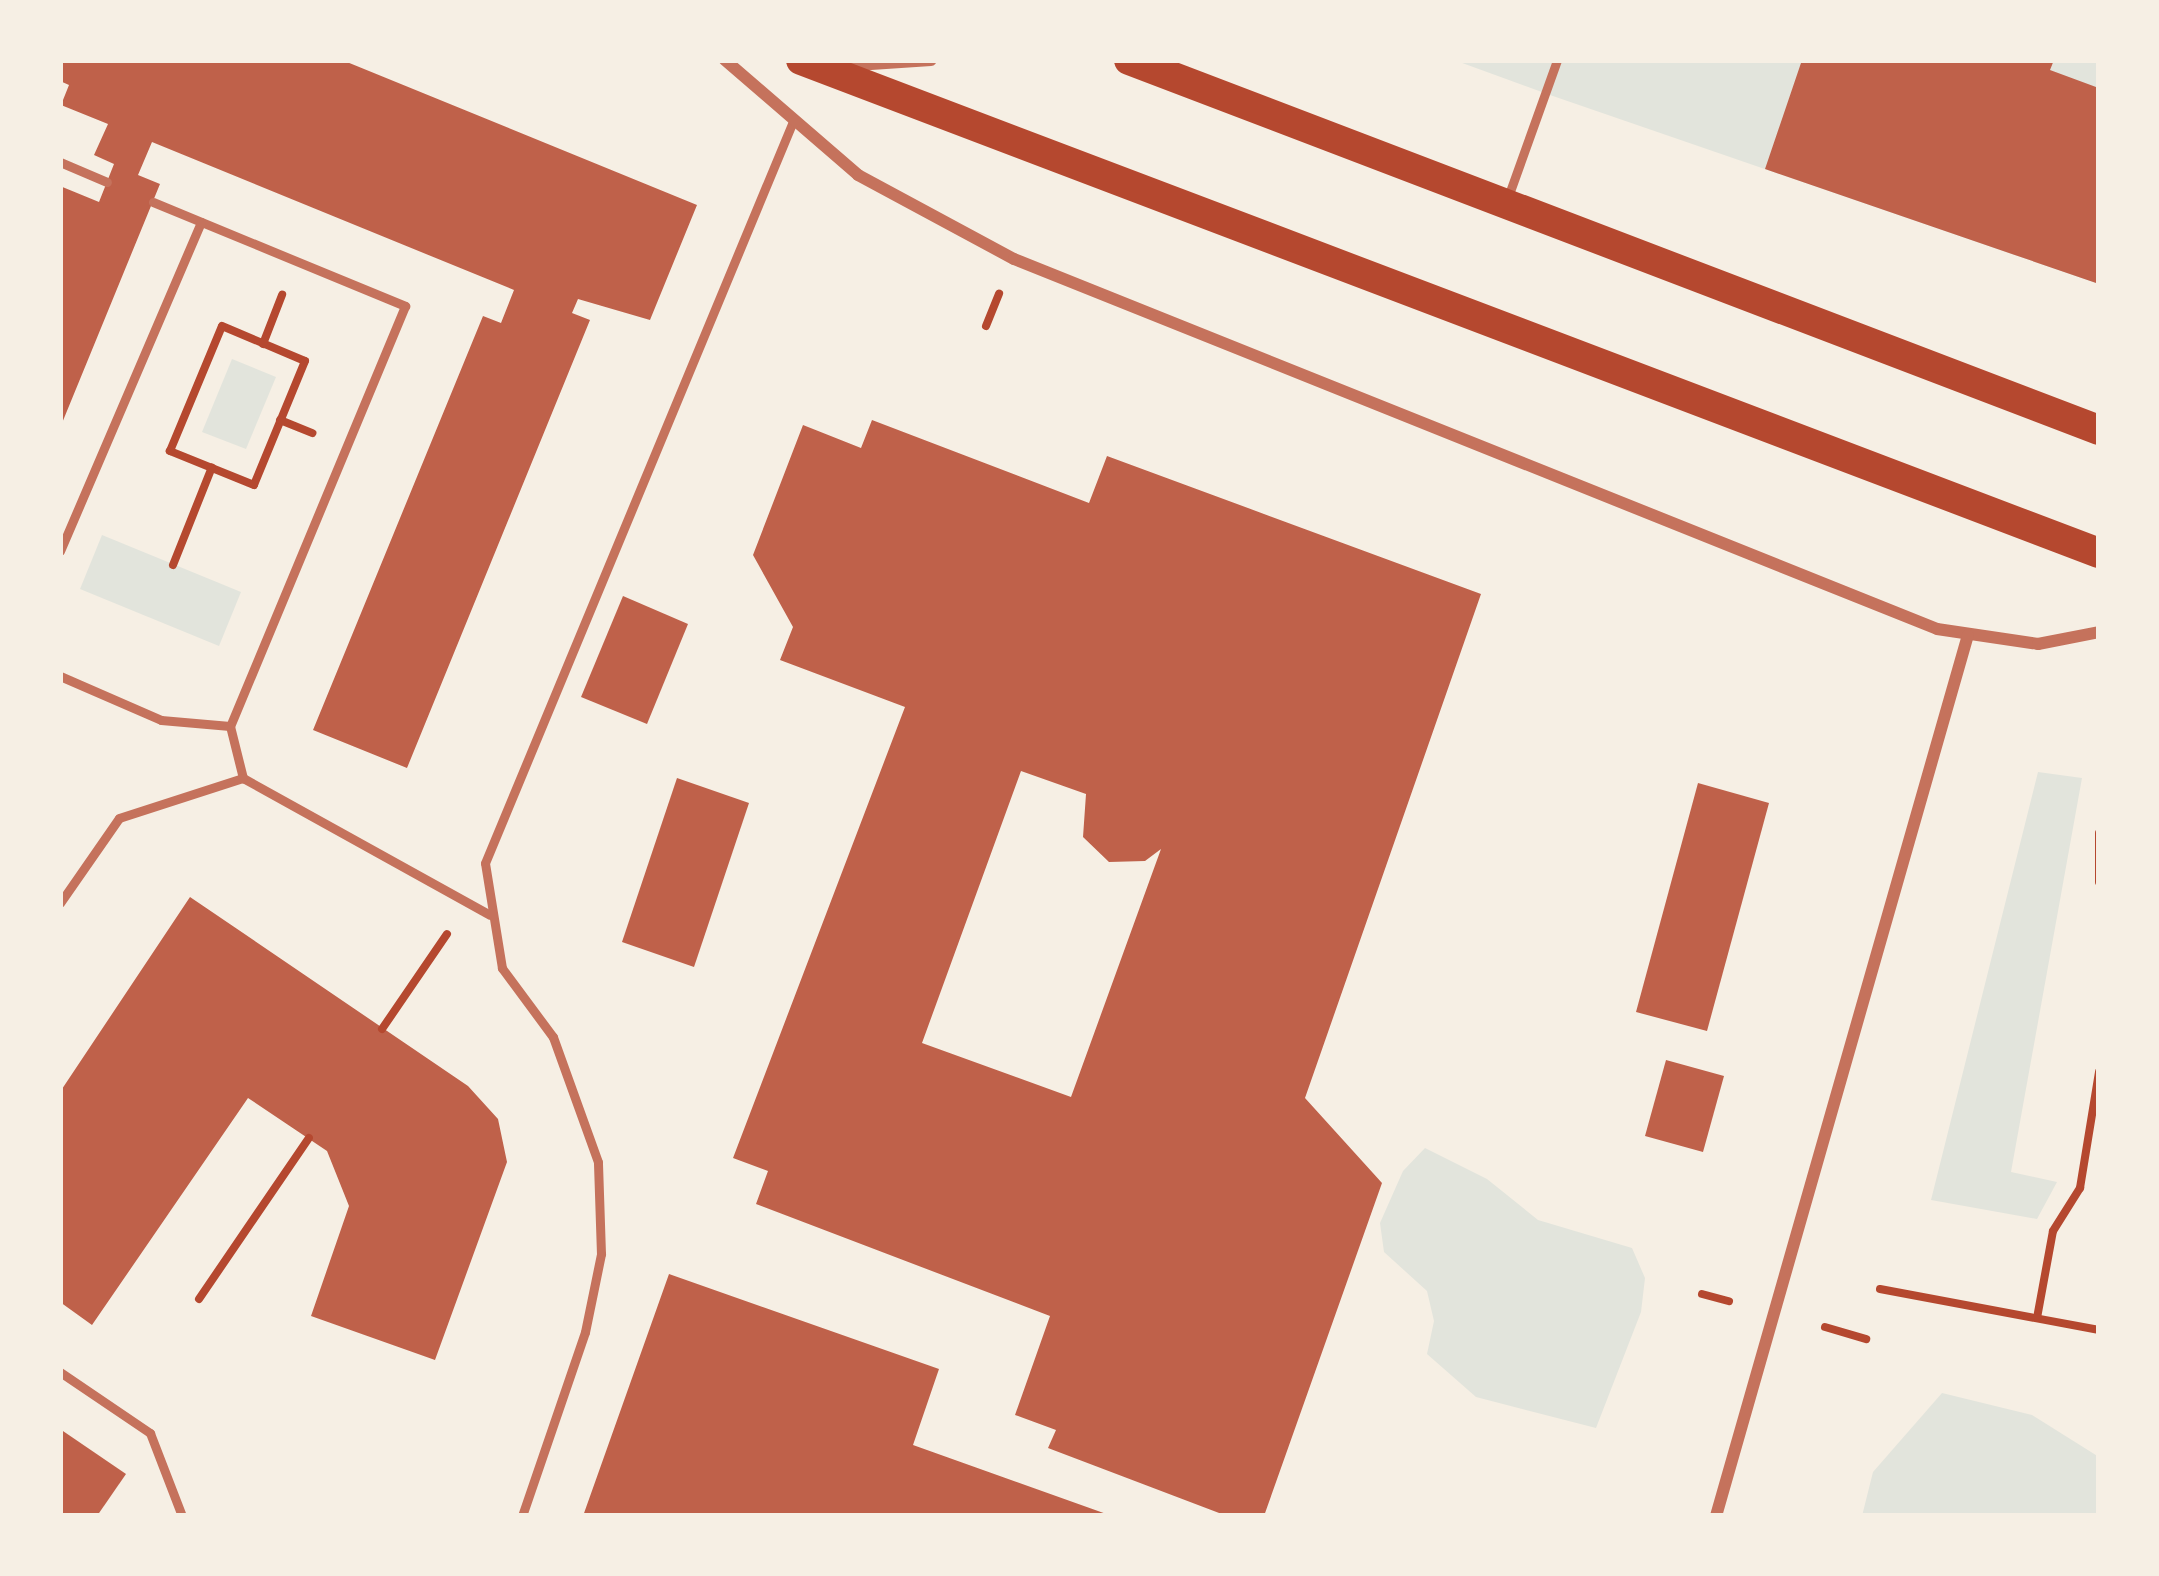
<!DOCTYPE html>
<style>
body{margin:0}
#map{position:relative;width:2159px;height:1576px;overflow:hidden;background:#f6efe4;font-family:"Open Sans",sans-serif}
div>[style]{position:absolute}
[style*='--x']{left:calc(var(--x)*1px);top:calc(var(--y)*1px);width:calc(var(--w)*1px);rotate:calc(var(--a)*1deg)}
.green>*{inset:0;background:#e2e4dc}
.building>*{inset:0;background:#bf614a}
.path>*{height:8px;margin:-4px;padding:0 4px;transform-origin:4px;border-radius:4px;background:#b5482f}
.service>*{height:9px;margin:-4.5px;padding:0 4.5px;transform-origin:4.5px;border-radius:4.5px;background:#c5725c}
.minor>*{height:12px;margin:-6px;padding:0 6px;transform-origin:6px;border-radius:6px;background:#c5725c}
.primary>*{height:30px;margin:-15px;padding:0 15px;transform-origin:15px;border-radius:15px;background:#b5482f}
span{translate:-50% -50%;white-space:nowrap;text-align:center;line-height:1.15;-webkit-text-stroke:12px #f6efe4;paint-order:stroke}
.frame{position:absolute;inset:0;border:63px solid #f6efe4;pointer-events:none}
</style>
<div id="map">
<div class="green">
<div style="clip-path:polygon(1454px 60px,2099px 60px,2099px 284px,1550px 95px)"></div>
<div style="clip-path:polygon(232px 359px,276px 377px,246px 449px,202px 432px)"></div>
<div style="clip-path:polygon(102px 535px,241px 592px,219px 646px,80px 589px)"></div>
<div style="clip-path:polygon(2038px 772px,2082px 778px,2011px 1172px,2057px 1182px,2037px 1219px,1931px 1200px)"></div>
<div style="clip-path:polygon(1425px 1148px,1487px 1179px,1538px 1220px,1632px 1248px,1645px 1278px,1641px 1312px,1596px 1428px,1476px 1397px,1427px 1354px,1434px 1321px,1427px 1291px,1384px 1252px,1380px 1223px,1403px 1171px)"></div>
<div style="clip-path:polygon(1942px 1393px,2032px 1415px,2099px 1457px,2099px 1516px,1862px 1516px,1873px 1472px)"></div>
</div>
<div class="building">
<div style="clip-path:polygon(60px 60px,342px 60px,697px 205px,650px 320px,578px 299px,572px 313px,590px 320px,407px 768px,313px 730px,483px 316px,501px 323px,514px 290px,152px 142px,138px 175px,160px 184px,60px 428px,60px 186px,99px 202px,114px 164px,94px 155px,108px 124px,61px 105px,69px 85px,60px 81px)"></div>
<div style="clip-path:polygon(1802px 60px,2054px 60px,2050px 70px,2096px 87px,2099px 284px,1765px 169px)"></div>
<div style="clip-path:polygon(evenodd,872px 420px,1089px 503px,1107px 456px,1481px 594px,1305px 1098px,1382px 1183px,1264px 1516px,1227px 1516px,1048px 1448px,1056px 1430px,1015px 1415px,1050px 1316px,756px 1204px,768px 1171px,733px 1158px,905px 707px,780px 660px,793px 627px,753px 555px,803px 425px,861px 448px,872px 420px,1021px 771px,1086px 794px,1083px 837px,1109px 862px,1145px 861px,1161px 849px,1071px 1097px,922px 1043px,1021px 771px)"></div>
<div style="clip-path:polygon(623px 596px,688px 624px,647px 724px,581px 697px)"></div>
<div style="clip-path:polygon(677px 778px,749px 803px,694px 967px,622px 942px)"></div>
<div style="clip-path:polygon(1698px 783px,1769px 803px,1707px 1031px,1636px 1012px)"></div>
<div style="clip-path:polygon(190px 897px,468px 1086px,498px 1119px,507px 1162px,435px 1360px,311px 1316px,349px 1206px,327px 1151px,248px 1098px,92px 1325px,60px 1302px,60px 1092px)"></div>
<div style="clip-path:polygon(1666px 1060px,1724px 1076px,1703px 1152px,1645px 1136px)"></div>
<div style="clip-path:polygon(669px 1274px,939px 1369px,913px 1445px,1112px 1516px,583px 1516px)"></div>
<div style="clip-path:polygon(60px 1429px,126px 1474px,97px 1516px,60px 1516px)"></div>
</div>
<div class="path">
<div style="--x:222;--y:326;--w:90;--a:22.9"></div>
<div style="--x:305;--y:361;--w:134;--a:112.4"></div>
<div style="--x:254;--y:485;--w:91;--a:-158"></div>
<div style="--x:170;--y:451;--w:135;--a:-67.4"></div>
<div style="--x:986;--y:326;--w:35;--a:-68"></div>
<div style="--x:263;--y:344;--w:53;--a:-68.8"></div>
<div style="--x:280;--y:420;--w:35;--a:22"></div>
<div style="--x:173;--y:565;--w:105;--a:-68.3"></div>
<div style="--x:2099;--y:833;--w:49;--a:90"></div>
<div style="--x:382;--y:1029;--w:115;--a:-55.6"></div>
<div style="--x:1880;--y:1289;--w:223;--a:10.6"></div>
<div style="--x:1702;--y:1294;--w:28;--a:15"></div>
<div style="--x:199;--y:1299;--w:195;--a:-55.7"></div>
<div style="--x:2037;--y:1318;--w:88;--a:-79.6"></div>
<div style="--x:2053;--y:1231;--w:51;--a:-57.9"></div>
<div style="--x:2080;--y:1188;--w:118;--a:-80.7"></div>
<div style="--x:1825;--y:1327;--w:43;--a:16.3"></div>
</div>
<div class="service">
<div style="--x:60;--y:162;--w:51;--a:23.1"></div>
<div style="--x:1508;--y:197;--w:145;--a:-70.3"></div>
<div style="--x:153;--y:202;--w:273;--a:22.4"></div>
<div style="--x:405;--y:306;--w:455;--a:112.6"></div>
<div style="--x:230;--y:726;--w:54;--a:76"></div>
<div style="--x:243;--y:778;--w:282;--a:29"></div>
<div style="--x:60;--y:551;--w:358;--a:-66.8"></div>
<div style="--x:60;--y:676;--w:110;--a:23.5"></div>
<div style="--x:161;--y:720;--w:69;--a:5"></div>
<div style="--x:60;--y:903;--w:103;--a:-55.2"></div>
<div style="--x:119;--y:818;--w:130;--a:-17.9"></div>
<div style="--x:60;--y:1372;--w:109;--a:34.1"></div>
<div style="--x:150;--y:1433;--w:89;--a:68.9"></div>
<div style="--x:522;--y:1516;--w:194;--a:-71.1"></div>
<div style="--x:585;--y:1332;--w:80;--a:-78.4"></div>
<div style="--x:601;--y:1254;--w:92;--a:-91.9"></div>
<div style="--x:598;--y:1162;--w:133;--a:-109.8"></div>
<div style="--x:553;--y:1037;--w:86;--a:-126.5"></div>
<div style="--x:502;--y:968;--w:106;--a:-99.2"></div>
<div style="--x:485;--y:863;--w:806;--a:-67.45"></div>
</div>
<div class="minor">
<div style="--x:725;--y:60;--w:176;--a:40.8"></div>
<div style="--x:858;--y:175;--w:177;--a:28.3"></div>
<div style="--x:1014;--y:259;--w:994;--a:21.84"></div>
<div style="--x:1937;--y:629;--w:102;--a:8.4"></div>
<div style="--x:2038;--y:644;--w:62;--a:-11.1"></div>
<div style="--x:841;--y:66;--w:90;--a:-3.8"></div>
<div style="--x:1716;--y:1516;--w:916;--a:-74.04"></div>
</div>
<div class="primary">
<div style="--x:801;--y:60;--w:1388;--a:20.8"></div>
<div style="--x:1129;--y:60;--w:1038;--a:20.88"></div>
</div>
<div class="frame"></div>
</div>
